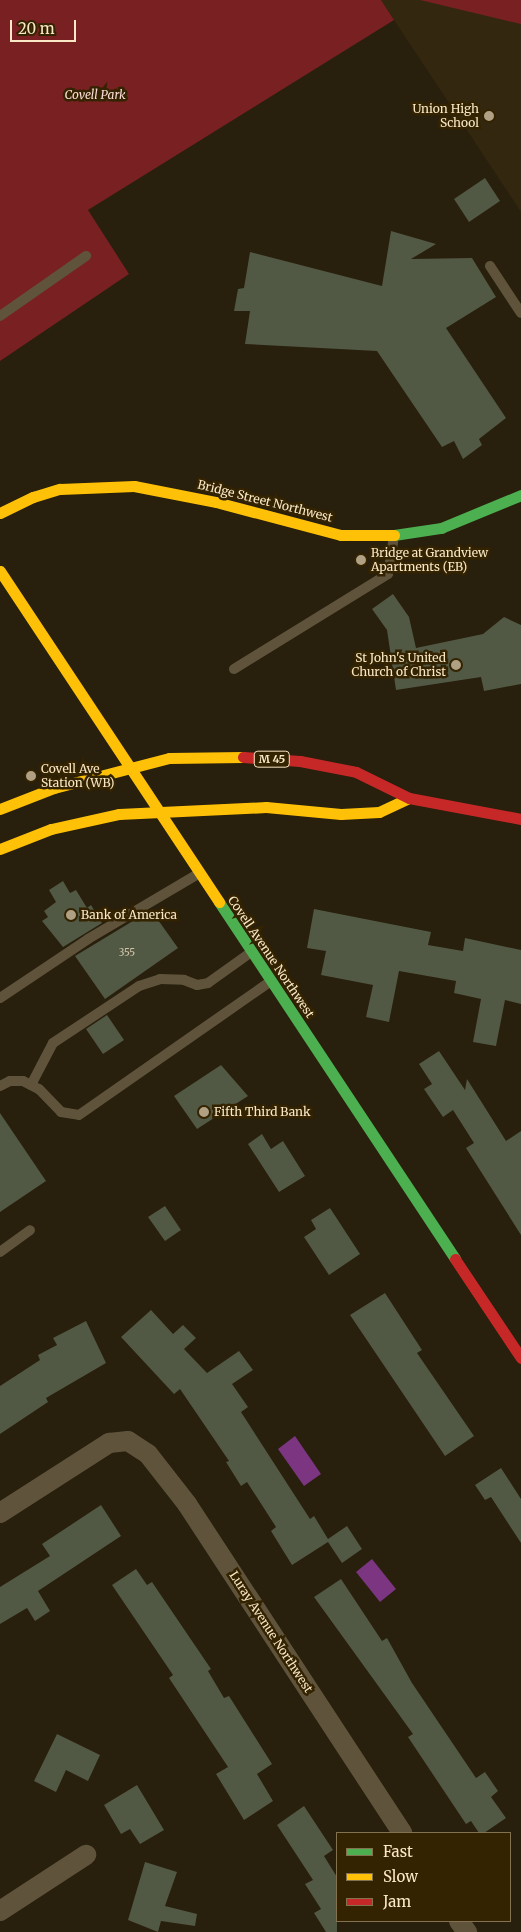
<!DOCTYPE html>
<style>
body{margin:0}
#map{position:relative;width:521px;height:1932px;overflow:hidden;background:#281f0c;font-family:Merriweather,serif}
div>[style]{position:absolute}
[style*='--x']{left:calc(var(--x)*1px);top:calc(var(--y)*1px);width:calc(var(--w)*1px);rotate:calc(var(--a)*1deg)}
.built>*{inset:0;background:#33280f}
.green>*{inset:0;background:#782022}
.water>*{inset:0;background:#7c3581}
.building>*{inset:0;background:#515844}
.lane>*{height:10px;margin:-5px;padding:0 5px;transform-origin:5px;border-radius:5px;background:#5f543b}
.street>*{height:20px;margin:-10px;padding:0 10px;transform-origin:10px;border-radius:10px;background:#5f543b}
.fast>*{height:11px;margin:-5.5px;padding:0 5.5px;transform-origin:5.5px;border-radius:5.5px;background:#4caf50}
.slow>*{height:11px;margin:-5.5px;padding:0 5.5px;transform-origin:5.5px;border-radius:5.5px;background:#ffc107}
.jam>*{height:11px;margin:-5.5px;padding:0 5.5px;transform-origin:5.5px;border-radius:5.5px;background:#c62828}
.dots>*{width:14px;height:14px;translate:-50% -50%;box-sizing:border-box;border:2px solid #342300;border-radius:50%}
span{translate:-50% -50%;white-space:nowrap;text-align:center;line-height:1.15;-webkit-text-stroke:5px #342300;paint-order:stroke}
.number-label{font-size:10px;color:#cfc3a5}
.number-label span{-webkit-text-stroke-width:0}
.shield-label span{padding:1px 4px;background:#342300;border:1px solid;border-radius:4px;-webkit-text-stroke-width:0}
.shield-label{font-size:11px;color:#f9e7c5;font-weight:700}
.park-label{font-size:12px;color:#fcdbd8;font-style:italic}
.poi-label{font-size:12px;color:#f9e7c5}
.right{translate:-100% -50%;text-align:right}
.left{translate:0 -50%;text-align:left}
.street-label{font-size:12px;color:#f9e7c5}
.legend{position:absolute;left:336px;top:1832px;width:175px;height:90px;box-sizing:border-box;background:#342300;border:1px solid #83714f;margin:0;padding:6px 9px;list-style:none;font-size:15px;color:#f9e7c5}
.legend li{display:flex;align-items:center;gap:10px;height:25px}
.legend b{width:25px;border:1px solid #83714f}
.scale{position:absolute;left:10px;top:20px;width:66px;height:22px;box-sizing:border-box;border:2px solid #f9e7c5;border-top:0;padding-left:6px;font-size:15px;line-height:18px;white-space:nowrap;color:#f9e7c5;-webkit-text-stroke:4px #342300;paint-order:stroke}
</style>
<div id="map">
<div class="built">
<div style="clip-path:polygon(381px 0,521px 0,521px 212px,394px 20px)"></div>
</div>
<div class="green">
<div style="clip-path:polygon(0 0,381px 0,394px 20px,88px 210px,129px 274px,0 361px)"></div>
<div style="clip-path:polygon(420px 0,521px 0,521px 24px)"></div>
</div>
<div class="water">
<div style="clip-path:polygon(295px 1436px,321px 1474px,304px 1486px,278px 1449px)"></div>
<div style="clip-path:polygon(372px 1559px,396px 1589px,380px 1602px,356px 1572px)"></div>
</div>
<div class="building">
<div style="clip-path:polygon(485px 178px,500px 201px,469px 222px,454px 199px)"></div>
<div style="clip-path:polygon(391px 231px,436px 244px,411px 259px,472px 258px,496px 297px,446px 328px,506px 418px,479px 439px,482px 445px,463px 459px,454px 441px,442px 447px,377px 351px,245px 344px,250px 311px,234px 311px,238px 289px,244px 288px,250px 252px,382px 286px)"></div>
<div style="clip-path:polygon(393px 594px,409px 617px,416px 648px,483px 634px,504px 617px,521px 625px,521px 684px,484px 691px,481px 677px,396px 690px,387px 630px,372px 609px)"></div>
<div style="clip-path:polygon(63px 881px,70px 893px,76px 890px,87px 908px,91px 905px,102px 923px,63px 947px,42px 921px,48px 917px,44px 911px,56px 902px,49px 890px)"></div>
<div style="clip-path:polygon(314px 909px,431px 932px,428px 945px,463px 951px,465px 938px,521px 950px,521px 1004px,505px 1000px,496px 1046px,473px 1042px,481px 999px,454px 993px,456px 981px,399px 971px,389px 1022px,366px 1017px,373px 985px,321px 975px,326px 951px,307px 948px)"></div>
<div style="clip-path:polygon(151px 910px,178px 948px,105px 999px,75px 956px)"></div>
<div style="clip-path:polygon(107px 1015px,124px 1040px,103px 1054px,86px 1029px)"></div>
<div style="clip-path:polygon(439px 1051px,465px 1090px,467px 1079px,506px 1141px,521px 1131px,521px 1235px,466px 1148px,474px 1143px,453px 1110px,443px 1117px,424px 1089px,432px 1084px,419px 1064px)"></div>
<div style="clip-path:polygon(221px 1065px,248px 1096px,197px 1129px,174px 1096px)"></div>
<div style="clip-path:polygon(0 1113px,46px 1181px,0 1212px)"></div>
<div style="clip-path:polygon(262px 1134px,271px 1149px,283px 1141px,305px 1176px,279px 1192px,248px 1144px)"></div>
<div style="clip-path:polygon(165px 1206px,181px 1230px,165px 1241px,148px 1217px)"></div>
<div style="clip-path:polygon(330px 1208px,360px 1254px,329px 1275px,304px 1237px,316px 1229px,311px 1220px)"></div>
<div style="clip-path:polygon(385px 1293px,422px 1350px,417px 1353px,474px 1436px,445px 1456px,350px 1315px)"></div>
<div style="clip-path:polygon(151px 1310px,173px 1334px,183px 1325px,196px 1338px,184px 1349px,207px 1373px,239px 1351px,253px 1370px,232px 1384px,248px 1407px,241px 1412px,310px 1519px,314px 1516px,328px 1539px,347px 1526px,362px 1549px,342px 1563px,328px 1542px,292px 1565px,271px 1531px,276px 1527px,247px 1482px,241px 1486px,226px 1462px,229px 1461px,180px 1389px,174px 1394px,121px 1337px)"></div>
<div style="clip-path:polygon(86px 1321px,106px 1363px,46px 1398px,48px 1402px,0 1434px,0 1386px,40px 1360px,38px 1355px,57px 1345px,53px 1338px)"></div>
<div style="clip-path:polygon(501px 1468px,521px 1499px,521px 1543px,491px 1497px,485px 1500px,475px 1485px)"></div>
<div style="clip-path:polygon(101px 1505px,121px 1536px,38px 1591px,50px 1611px,35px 1621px,27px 1608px,0 1624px,0 1587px,50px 1556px,42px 1544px)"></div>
<div style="clip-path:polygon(136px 1569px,147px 1585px,152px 1582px,211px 1669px,208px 1671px,224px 1698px,229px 1696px,272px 1764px,257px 1774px,273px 1801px,244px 1820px,216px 1774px,228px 1767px,169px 1678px,173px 1675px,112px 1585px)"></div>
<div style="clip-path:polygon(341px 1579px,382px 1641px,387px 1638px,412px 1683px,476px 1778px,485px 1772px,498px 1791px,491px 1797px,506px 1818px,484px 1833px,479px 1833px,471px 1821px,466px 1824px,408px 1737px,413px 1734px,314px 1597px)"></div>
<div style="clip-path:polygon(57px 1734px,100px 1755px,88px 1781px,66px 1770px,56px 1792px,34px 1781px)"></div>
<div style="clip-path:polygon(137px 1785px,164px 1830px,140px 1844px,130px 1829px,121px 1834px,104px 1805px)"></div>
<div style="clip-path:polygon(304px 1806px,333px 1850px,324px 1856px,337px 1877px,337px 1932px,326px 1932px,314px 1913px,321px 1909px,305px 1884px,313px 1880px,277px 1825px)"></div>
<div style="clip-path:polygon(145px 1862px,177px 1872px,165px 1906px,197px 1914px,195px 1926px,161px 1921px,158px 1932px,128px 1920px)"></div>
</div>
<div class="lane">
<div style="--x:490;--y:266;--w:56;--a:56.6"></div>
<div style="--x:0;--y:316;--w:105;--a:-34.9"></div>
<div style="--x:234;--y:669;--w:181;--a:-31.7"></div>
<div style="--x:388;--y:574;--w:38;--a:-81"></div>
<div style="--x:0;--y:998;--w:106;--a:-33.8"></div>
<div style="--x:88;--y:939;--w:128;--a:-30.6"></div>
<div style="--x:31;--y:1085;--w:47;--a:-62.4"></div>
<div style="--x:53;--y:1043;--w:103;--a:-33.5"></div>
<div style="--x:139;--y:986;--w:22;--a:-18"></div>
<div style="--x:160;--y:979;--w:24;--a:2"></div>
<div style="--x:184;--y:980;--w:14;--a:21"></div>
<div style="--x:197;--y:985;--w:11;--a:-10"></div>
<div style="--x:208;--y:983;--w:52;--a:-35.5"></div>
<div style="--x:0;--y:1086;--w:11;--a:-27"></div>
<div style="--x:10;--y:1081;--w:13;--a:0"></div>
<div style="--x:23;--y:1081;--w:18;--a:27"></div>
<div style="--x:39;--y:1089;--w:32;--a:46"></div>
<div style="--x:61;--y:1112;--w:18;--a:9"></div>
<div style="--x:79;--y:1115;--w:234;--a:-34.9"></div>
<div style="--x:0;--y:1252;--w:37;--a:-36"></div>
</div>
<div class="street">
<div style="--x:0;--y:1513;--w:130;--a:-32.7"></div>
<div style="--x:109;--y:1443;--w:19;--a:-6"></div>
<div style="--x:128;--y:1441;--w:24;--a:33"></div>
<div style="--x:148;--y:1454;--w:63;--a:52"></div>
<div style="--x:187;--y:1504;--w:393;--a:56.8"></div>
<div style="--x:0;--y:1911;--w:103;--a:-33.1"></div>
<div style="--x:459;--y:1921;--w:14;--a:54"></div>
</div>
<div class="fast">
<div style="--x:394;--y:535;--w:48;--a:-8.5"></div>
<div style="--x:441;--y:528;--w:87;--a:-22.4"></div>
<div style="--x:219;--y:902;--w:428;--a:56.5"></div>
</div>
<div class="slow">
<div style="--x:0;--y:513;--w:37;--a:-26"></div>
<div style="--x:33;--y:497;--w:28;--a:-17"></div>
<div style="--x:60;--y:489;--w:74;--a:-2.3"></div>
<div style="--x:134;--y:486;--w:84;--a:11"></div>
<div style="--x:216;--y:502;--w:129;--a:14.8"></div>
<div style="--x:341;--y:535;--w:53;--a:0"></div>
<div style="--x:0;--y:571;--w:397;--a:56.5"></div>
<div style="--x:0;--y:809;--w:58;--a:-21.3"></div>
<div style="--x:54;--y:788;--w:119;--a:-14.6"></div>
<div style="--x:169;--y:758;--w:74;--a:-0.8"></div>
<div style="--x:0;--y:849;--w:55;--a:-21.4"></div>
<div style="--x:51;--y:829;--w:70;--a:-12.4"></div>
<div style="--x:119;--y:814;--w:147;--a:-2.7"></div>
<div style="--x:266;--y:807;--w:75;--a:5.3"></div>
<div style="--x:341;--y:814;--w:38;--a:-3"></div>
<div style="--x:379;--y:812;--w:33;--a:-25"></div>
</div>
<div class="jam">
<div style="--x:243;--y:757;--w:57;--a:4"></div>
<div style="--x:300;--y:761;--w:57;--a:11.1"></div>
<div style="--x:356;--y:772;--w:59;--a:26.1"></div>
<div style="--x:409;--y:798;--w:114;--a:10.6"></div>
<div style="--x:455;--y:1259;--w:119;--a:56.3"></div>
</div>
<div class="dots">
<div style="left:489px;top:116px;background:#b0a184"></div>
<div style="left:361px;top:560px;background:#b0a184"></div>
<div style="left:456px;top:665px;background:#b0a184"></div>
<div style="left:31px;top:776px;background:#b0a184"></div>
<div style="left:71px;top:915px;background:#b0a184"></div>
<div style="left:204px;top:1112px;background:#b0a184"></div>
</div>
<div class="number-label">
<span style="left:127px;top:953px">355</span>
</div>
<div class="shield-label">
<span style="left:272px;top:759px">M 45</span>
</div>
<div class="park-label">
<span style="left:95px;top:95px">Covell Park</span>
</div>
<div class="poi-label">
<span class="right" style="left:479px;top:116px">Union High<br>School</span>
<span class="left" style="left:371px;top:560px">Bridge at Grandview<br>Apartments (EB)</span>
<span class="right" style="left:446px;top:665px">St John's United<br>Church of Christ</span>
<span class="left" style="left:41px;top:776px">Covell Ave<br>Station (WB)</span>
<span class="left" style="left:81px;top:915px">Bank of America</span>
<span class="left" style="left:214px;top:1112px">Fifth Third Bank</span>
</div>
<div class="street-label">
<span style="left:265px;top:501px;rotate:14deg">Bridge Street Northwest</span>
<span style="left:271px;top:957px;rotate:56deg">Covell Avenue Northwest</span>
<span style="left:271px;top:1632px;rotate:57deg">Luray Avenue Northwest</span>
</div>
<ul class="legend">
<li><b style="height:6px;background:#4caf50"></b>Fast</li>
<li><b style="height:6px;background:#ffc107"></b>Slow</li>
<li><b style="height:6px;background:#c62828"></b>Jam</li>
</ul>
<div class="scale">20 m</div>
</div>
